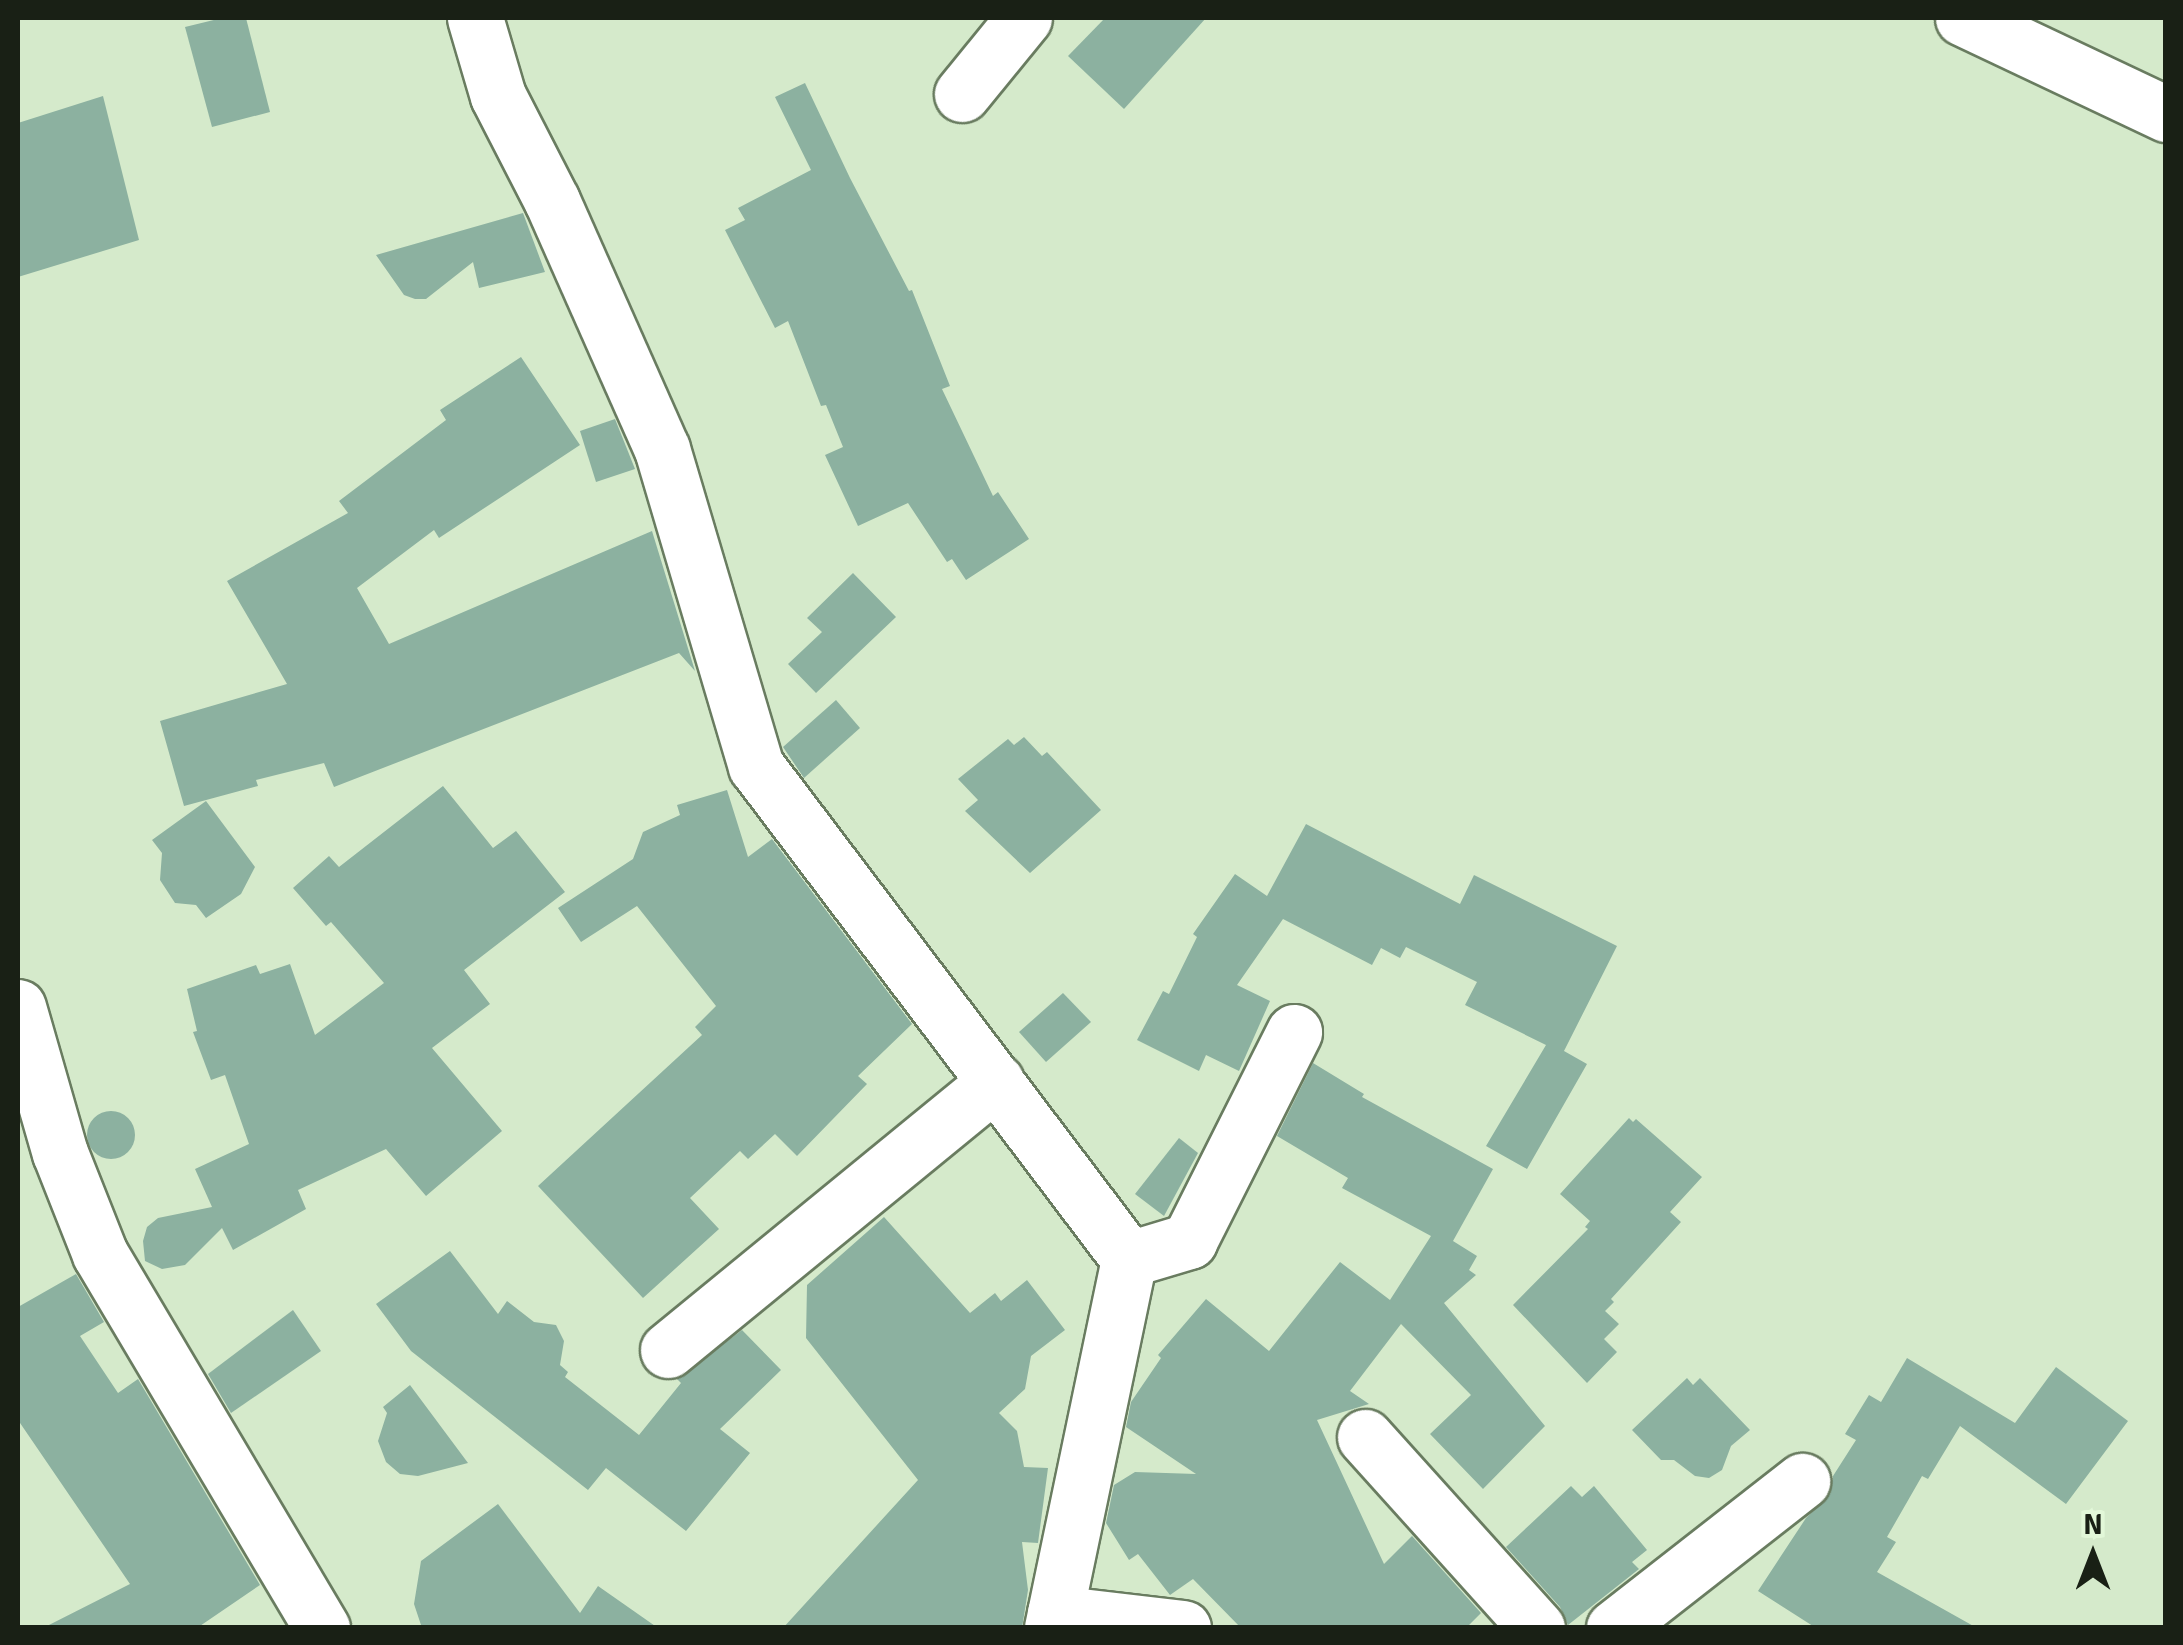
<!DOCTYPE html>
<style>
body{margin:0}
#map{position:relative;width:2183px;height:1645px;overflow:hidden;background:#d5eacb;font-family:Signika,sans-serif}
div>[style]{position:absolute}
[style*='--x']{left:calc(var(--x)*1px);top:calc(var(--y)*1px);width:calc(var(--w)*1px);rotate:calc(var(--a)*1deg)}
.building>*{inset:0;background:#8cb1a0}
.round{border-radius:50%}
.roads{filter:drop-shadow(2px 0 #697c60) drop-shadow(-2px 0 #697c60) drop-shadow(0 2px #697c60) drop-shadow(0 -2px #697c60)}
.minor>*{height:55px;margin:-27.5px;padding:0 27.5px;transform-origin:27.5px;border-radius:27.5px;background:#fff}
span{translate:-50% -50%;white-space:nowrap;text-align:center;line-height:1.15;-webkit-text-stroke:8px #e2f7d8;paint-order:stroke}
.frame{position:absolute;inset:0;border:20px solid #192015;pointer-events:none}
.north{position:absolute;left:2043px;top:1505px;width:100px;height:100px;-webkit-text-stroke:8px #e2f7d8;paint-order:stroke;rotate:0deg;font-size:28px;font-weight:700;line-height:40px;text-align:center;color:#192015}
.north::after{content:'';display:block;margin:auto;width:35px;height:45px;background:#192015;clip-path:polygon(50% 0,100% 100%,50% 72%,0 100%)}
</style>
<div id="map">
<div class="building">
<div style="clip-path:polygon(222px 18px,246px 18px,270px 112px,212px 127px,185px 27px)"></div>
<div style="clip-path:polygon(1105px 18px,1206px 18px,1124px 109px,1068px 56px)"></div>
<div style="clip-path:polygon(805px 83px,850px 178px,909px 291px,912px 290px,950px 386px,942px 389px,993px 496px,998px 492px,1029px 539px,966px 580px,952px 559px,947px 562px,908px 503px,858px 526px,825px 455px,843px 447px,826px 405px,821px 406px,788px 321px,775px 328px,725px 230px,745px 220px,738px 208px,811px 170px,775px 97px)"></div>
<div style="clip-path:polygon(103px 96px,139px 240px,18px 277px,18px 123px)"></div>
<div style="clip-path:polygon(523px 213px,545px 272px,479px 288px,473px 262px,426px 299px,415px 299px,404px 295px,376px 255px)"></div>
<div style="clip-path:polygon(521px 357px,580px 445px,439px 538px,434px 530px,357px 588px,389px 644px,652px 531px,695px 671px,679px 653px,334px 787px,324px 763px,256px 780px,258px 786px,184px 806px,160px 721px,287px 684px,227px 581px,348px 513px,339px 501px,446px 420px,440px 410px)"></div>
<div style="clip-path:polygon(615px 419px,635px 469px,596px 482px,580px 431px)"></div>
<div style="clip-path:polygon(853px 573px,896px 617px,816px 693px,788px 664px,822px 632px,807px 618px)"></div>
<div style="clip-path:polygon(836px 700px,860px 728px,804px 778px,783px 747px)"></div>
<div style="clip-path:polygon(1024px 737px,1042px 756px,1047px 752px,1101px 810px,1030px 873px,965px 811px,978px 800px,958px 779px,1008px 739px,1014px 745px)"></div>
<div style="clip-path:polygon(443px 786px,493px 848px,516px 831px,565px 892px,464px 970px,490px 1004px,432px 1048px,502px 1131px,426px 1196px,386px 1149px,298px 1190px,306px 1209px,233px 1250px,222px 1228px,185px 1265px,162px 1269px,145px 1261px,143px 1241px,147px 1227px,158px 1218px,212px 1207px,195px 1169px,249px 1144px,225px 1075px,211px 1080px,193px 1032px,197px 1031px,187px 989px,256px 965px,260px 974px,290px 964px,315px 1035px,384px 983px,331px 922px,326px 926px,293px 888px,329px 856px,339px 867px)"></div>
<div style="clip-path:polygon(727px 790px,748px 857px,772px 839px,912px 1024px,858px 1076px,867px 1084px,797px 1156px,775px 1134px,748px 1159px,740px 1151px,690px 1198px,719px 1229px,643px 1298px,538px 1186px,702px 1035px,695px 1027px,716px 1006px,637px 906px,581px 942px,558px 908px,633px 859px,643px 832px,680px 815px,677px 805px)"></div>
<div style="clip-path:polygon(206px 801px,255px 867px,241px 894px,206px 918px,196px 905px,175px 903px,160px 880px,162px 853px,152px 840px)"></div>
<div style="clip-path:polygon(1306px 824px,1460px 904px,1474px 875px,1617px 946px,1564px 1051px,1587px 1064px,1527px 1169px,1486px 1146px,1546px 1045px,1465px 1005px,1477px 982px,1406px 947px,1400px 958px,1381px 948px,1372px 965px,1283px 919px,1237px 985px,1270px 1001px,1239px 1071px,1206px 1055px,1199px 1071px,1137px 1040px,1163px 991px,1169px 994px,1197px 937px,1193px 934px,1235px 874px,1267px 896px)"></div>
<div style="clip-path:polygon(1063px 993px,1091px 1022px,1046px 1062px,1019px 1032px)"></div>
<div style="clip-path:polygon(1313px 1063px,1364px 1094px,1362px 1097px,1493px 1169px,1453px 1241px,1477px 1256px,1469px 1270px,1476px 1275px,1444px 1303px,1545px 1426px,1483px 1489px,1430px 1434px,1471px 1395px,1401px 1324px,1350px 1391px,1369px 1404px,1317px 1420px,1384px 1564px,1412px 1536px,1481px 1613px,1466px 1628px,1241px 1628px,1193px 1579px,1170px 1595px,1138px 1554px,1129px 1560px,1106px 1523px,1114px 1485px,1135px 1472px,1196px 1474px,1126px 1427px,1131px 1402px,1161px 1358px,1158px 1355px,1206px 1299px,1269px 1351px,1340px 1262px,1390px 1300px,1431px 1236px,1342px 1188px,1348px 1178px,1277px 1136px)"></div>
<div class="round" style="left:87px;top:1111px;width:48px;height:48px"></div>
<div style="clip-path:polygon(1629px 1118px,1633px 1122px,1636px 1119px,1702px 1177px,1670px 1212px,1681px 1222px,1611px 1299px,1614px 1302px,1605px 1311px,1619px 1324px,1604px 1339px,1617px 1352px,1587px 1383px,1513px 1305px,1588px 1229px,1585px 1227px,1590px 1221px,1560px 1194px)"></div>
<div style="clip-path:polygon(1179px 1138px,1198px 1153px,1164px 1216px,1135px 1194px)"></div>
<div style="clip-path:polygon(884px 1217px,970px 1313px,995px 1293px,1001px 1301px,1027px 1280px,1065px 1330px,1031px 1356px,1025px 1389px,999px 1413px,1017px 1431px,1024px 1467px,1048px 1468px,1038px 1543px,1022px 1542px,1028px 1590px,1022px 1628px,783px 1628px,918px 1480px,806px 1338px,807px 1285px)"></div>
<div style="clip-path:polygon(450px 1251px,498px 1314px,507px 1301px,534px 1322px,556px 1325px,564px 1341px,560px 1365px,568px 1372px,565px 1377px,639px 1435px,681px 1383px,677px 1379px,742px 1330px,781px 1370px,720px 1429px,750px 1453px,686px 1531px,606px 1468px,588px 1490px,411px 1351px,376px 1304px)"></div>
<div style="clip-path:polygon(76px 1274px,104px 1322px,80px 1336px,118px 1393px,138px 1379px,260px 1585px,197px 1628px,43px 1628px,130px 1584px,18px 1420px,18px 1307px)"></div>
<div style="clip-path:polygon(293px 1310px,321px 1351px,231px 1413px,208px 1374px)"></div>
<div style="clip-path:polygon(1907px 1358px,2015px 1423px,2056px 1367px,2128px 1421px,2066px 1504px,1960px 1426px,1928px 1479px,1922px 1476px,1887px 1537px,1896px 1542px,1877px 1572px,1977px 1628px,1816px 1628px,1758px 1591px,1806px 1518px,1830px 1494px,1833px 1476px,1856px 1440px,1845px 1434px,1869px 1395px,1881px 1402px)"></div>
<div style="clip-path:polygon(1687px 1378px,1693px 1385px,1700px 1378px,1750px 1430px,1731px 1446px,1722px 1470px,1709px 1478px,1695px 1476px,1674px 1460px,1661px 1460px,1632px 1430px)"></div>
<div style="clip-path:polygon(410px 1385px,468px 1463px,418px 1476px,400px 1474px,386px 1462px,378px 1441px,387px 1413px,383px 1407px)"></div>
<div style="clip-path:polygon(1571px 1486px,1582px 1497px,1594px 1486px,1647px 1550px,1632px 1562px,1639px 1569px,1568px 1625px,1560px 1607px,1506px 1547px)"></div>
<div style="clip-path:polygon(498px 1504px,580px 1613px,598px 1586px,658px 1628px,422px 1628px,414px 1604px,421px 1561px)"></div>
</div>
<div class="roads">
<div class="minor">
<div style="--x:475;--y:18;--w:81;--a:73.6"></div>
<div style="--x:498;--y:96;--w:118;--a:62.8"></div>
<div style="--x:552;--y:201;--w:271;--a:66.1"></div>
<div style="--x:662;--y:449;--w:331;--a:73.5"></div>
<div style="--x:756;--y:766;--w:618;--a:52.89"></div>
<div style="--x:1129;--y:1259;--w:377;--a:101.8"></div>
<div style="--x:1963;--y:18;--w:225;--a:25.3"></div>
<div style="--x:962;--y:94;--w:98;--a:-50.8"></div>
<div style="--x:18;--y:1007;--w:152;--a:74"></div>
<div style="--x:60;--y:1153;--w:109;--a:68.4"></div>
<div style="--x:100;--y:1254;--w:435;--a:59.3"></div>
<div style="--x:1129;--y:1259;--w:63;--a:-16.7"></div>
<div style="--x:1189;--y:1241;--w:234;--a:-63.3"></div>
<div style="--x:668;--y:1350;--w:424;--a:-39.3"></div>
<div style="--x:1365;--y:1437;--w:257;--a:48"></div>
<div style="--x:1055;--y:1613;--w:129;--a:6.7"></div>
<div style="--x:1614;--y:1628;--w:239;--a:-38"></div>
</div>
</div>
<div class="frame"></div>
<div class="north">N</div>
</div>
